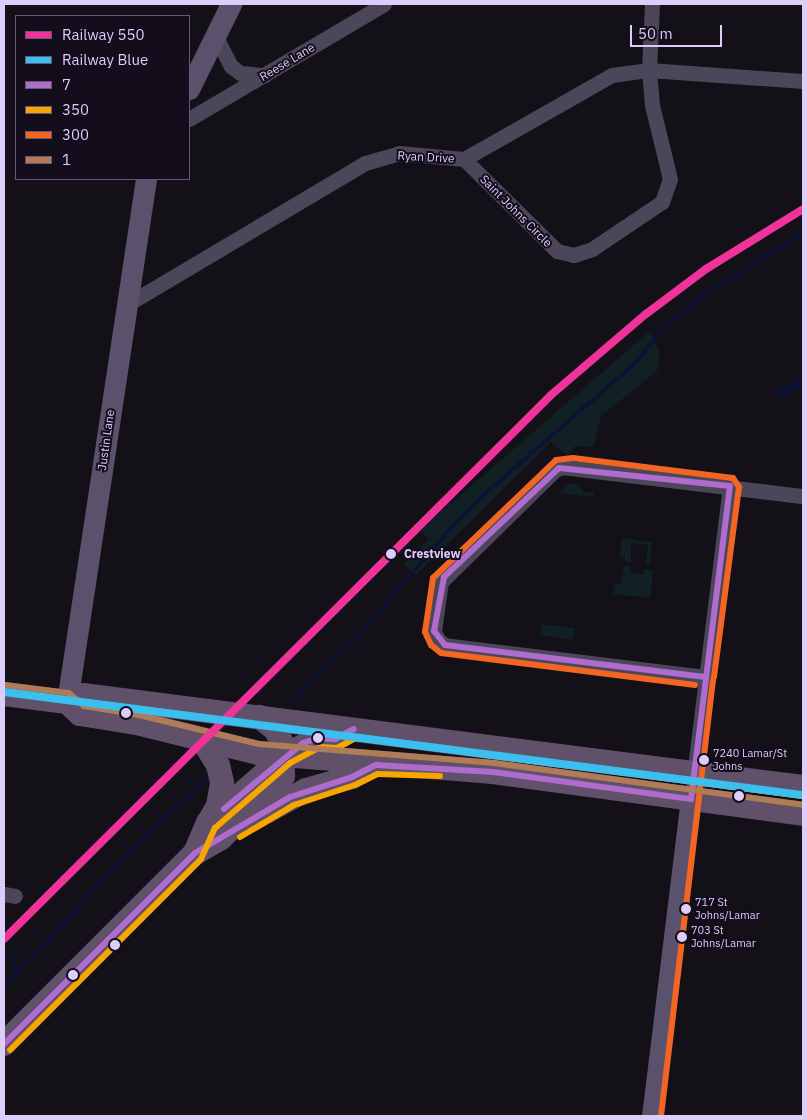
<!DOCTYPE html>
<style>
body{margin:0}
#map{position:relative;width:807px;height:1120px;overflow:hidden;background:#141018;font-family:"IBM Plex Sans",sans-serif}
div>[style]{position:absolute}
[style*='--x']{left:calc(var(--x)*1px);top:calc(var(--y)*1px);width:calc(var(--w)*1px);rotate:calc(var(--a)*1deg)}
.green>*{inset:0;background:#112024}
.water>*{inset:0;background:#0d1233}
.stream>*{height:4px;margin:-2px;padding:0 2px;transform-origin:2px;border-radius:2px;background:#0d1233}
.street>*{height:15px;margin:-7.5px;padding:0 7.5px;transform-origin:7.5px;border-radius:7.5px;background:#4b4659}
.secondary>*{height:21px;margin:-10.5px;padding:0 10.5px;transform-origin:10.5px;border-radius:10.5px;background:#5a526c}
.primary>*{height:24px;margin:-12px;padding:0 12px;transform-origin:12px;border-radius:12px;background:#60506a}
.bus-1>*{height:6px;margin:-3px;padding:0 3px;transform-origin:3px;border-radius:3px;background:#b06ccc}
.bus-2>*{height:6px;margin:-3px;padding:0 3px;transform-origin:3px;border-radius:3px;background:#f7a600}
.bus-3>*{height:6px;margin:-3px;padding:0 3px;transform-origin:3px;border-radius:3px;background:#f26522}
.bus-4>*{height:6px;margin:-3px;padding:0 3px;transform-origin:3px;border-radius:3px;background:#b07c57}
.rail-1>*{height:8px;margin:-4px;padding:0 4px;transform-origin:4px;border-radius:4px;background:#ef339a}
.rail-2>*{height:8px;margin:-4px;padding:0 4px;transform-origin:4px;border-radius:4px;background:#3bbfef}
.dots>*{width:14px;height:14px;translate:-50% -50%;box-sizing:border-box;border:2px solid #130d1c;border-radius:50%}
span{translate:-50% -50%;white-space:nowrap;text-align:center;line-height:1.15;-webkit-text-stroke:4px #130d1c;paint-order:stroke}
.bus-label{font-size:11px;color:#ddcdfb}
.left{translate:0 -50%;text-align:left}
.street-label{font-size:12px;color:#ddcdfb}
.stop-label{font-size:12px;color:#ddcdfb;font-weight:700}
.frame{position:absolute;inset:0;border:5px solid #ddcdfb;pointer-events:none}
.legend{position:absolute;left:15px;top:15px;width:175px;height:165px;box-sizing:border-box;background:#130d1c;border:1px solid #645a75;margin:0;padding:6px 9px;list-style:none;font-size:15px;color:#ddcdfb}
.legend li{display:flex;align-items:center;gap:10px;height:25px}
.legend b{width:25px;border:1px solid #645a75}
.scale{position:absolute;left:630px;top:25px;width:92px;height:22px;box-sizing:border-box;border:2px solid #ddcdfb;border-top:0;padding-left:6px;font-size:15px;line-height:18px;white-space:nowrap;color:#ddcdfb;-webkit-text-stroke:4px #130d1c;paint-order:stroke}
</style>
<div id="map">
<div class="green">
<div style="clip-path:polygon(650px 331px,660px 353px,657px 371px,601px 416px,593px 447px,575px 446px,568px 456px,551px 442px,416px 575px,404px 564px,429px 539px,420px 530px)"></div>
<div style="clip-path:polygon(570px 483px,579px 485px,584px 492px,594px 493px,593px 497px,559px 493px)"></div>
<div style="clip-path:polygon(622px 538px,652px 542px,650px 563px,646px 563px,648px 545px,631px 543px,631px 562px,625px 561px,625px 557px,620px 556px)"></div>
<div style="clip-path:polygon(624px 566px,631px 567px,630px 572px,643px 574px,644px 569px,653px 570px,650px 598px,613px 594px,615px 584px,620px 585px)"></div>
<div style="clip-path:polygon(542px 624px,575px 628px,573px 640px,540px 635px)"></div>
</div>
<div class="water">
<div style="clip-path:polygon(803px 376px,803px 387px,781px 400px,776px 392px)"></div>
</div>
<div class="stream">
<div style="--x:295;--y:699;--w:21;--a:-53"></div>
<div style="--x:308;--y:682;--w:64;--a:-41.9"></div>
<div style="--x:356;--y:639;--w:133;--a:-49.6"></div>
<div style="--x:442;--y:538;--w:62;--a:-45.7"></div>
<div style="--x:485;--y:494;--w:198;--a:-41.1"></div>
<div style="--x:634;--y:364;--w:40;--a:-50"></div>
<div style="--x:660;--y:333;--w:52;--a:-41.9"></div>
<div style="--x:699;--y:298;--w:123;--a:-32"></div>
<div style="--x:9;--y:955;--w:18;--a:61"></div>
<div style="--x:4;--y:986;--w:107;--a:-45.8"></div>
<div style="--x:79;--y:909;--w:16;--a:-60"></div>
<div style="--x:87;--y:895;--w:124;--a:-45"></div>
<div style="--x:175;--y:807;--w:14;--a:-30"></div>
<div style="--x:187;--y:800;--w:30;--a:-50"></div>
</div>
<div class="street">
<div style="--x:216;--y:37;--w:33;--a:63"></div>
<div style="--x:231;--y:66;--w:11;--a:38"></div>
<div style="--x:240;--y:73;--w:25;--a:5"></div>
<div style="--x:189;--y:119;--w:226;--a:-30.5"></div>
<div style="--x:464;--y:159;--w:131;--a:44.7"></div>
<div style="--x:557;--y:251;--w:17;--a:13"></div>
<div style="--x:574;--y:255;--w:19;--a:-18"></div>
<div style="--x:592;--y:249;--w:84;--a:-33.9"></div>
<div style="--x:662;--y:202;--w:24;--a:-71"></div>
<div style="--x:670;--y:179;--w:76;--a:-103.7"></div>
<div style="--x:652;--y:105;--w:35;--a:-95"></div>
<div style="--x:649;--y:70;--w:66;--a:-87.4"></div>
<div style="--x:126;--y:305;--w:278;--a:-30.7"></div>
<div style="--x:365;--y:163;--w:35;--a:-16"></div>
<div style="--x:399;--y:153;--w:65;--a:5.3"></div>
<div style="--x:464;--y:159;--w:170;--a:-29.6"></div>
<div style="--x:612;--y:75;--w:37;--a:-8"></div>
<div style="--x:649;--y:70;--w:154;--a:4.1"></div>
<div style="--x:705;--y:677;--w:262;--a:-173"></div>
<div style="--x:445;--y:645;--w:9;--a:-144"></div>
<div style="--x:438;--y:640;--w:10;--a:-114"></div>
<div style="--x:434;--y:631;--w:49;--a:-81.9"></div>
<div style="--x:441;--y:582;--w:160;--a:-44.5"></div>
<div style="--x:555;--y:470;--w:8;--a:-23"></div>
<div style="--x:562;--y:467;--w:243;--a:6.9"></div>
<div style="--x:691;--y:799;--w:315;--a:-82.9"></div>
<div style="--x:4;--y:894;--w:11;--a:10"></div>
</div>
<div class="secondary">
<div style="--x:189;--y:89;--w:95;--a:-63.7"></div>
<div style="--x:67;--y:702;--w:529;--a:-81.41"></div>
<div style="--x:652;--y:1116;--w:319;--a:-83"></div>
</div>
<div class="primary">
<div style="--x:4;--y:694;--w:64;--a:7.2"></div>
<div style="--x:67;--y:702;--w:17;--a:-24"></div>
<div style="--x:83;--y:695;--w:726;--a:7.28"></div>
<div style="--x:67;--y:702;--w:18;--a:43"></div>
<div style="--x:80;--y:714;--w:58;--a:9"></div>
<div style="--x:137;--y:723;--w:125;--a:13.9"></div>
<div style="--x:258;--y:753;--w:236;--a:4.6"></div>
<div style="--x:493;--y:772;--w:313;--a:7.7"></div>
<div style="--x:203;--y:741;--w:28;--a:58"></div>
<div style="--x:218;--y:765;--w:18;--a:77"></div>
<div style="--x:222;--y:783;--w:23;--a:100"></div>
<div style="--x:218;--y:806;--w:16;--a:120"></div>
<div style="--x:253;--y:819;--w:60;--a:-28.7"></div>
<div style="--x:306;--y:790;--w:48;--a:-15.8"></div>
<div style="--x:352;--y:777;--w:26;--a:-28"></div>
<div style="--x:195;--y:853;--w:33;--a:-67"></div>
<div style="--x:208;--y:823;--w:102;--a:-41"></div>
<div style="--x:285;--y:756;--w:38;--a:-29"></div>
<div style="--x:318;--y:738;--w:17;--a:3"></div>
<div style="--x:335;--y:739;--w:7;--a:-27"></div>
<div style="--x:4;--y:1044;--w:270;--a:-45"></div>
<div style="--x:195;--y:853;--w:30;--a:-30"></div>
<div style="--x:221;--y:838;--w:88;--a:-45"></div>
<div style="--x:283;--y:776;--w:33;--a:-92"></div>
<div style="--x:282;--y:743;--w:14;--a:-115"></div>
<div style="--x:276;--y:730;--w:21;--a:-141"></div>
</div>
<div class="bus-1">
<div style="--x:705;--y:677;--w:262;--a:-173"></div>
<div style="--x:445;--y:645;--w:18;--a:-128"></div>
<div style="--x:434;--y:631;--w:55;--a:-79.5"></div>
<div style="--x:444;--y:577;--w:158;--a:-43.5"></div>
<div style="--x:559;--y:468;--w:172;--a:6"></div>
<div style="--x:691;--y:799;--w:315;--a:-82.9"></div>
<div style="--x:224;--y:809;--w:103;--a:-39.9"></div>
<div style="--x:303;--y:743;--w:16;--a:-18"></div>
<div style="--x:318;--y:738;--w:17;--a:3"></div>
<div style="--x:335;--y:739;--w:21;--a:-28"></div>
<div style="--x:4;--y:1044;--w:270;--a:-45"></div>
<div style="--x:195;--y:853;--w:110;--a:-30.5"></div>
<div style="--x:290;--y:797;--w:65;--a:-17.9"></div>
<div style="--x:352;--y:777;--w:27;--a:-27"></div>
<div style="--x:376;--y:765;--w:117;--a:3.4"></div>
<div style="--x:493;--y:772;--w:200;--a:7.8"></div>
</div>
<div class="bus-2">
<div style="--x:240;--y:837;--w:63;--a:-30.7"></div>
<div style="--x:294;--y:805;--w:64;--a:-18.2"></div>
<div style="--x:355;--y:785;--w:25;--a:-26"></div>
<div style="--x:378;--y:774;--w:62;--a:1.8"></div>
<div style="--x:10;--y:1050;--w:270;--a:-45"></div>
<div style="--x:201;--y:859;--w:34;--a:-66"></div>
<div style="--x:215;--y:828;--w:99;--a:-40.9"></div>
<div style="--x:290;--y:763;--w:34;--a:-28"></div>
<div style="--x:320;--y:747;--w:17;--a:3"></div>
<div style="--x:337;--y:748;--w:21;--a:-28"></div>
<div style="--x:356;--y:738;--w:450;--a:7.4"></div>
</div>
<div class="bus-3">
<div style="--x:695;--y:685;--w:256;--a:-172.8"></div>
<div style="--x:441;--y:653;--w:13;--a:-141"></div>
<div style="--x:431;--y:645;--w:14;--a:-115"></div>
<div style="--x:425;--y:632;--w:55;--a:-81.6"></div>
<div style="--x:433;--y:578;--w:170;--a:-43.8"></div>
<div style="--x:556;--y:460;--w:17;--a:-7"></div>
<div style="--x:573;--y:458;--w:161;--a:7.1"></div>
<div style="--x:733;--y:478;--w:11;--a:56"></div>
<div style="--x:739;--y:487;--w:192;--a:97.5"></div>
<div style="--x:661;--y:1116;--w:439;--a:-83.2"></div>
</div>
<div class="bus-4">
<div style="--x:5;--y:685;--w:64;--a:7.1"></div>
<div style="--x:69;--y:693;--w:20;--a:41"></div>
<div style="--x:84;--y:706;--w:56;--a:9.3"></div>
<div style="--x:139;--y:715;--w:123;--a:13.6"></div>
<div style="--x:259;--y:744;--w:236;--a:4.6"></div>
<div style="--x:494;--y:763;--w:312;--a:7.7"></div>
</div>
<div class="rail-1">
<div style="--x:4;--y:939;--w:771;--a:-44.84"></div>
<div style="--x:551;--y:395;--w:125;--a:-40.5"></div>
<div style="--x:646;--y:314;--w:75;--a:-36.9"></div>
<div style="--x:706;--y:269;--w:114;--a:-31.7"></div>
</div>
<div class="rail-2">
<div style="--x:4;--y:692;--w:806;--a:7.35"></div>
</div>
<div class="dots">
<div style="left:391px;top:554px;background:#ddcdfb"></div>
<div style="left:126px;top:713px;background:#ddcdfb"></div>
<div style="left:318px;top:738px;background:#ddcdfb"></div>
<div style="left:704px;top:760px;background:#ddcdfb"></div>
<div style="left:739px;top:796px;background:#ddcdfb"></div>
<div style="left:686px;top:909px;background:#ddcdfb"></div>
<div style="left:682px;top:937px;background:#ddcdfb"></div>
<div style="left:115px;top:945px;background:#ddcdfb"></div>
<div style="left:73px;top:975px;background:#ddcdfb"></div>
</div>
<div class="bus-label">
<span class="left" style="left:713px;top:760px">7240 Lamar/St<br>Johns</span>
<span class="left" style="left:695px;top:909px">717 St<br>Johns/Lamar</span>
<span class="left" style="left:691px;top:937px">703 St<br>Johns/Lamar</span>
</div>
<div class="street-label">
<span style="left:287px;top:62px;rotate:-31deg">Reese Lane</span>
<span style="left:426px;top:157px;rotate:3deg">Ryan Drive</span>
<span style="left:516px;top:211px;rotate:45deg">Saint Johns Circle</span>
<span style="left:106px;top:440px;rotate:-82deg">Justin Lane</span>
</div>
<div class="stop-label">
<span class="left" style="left:404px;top:554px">Crestview</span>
</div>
<div class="frame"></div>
<ul class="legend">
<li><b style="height:6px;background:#ef339a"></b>Railway 550</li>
<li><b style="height:6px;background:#3bbfef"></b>Railway Blue</li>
<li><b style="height:6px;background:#b06ccc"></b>7</li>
<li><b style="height:6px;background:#f7a600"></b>350</li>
<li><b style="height:6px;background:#f26522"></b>300</li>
<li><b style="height:6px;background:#b07c57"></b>1</li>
</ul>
<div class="scale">50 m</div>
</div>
